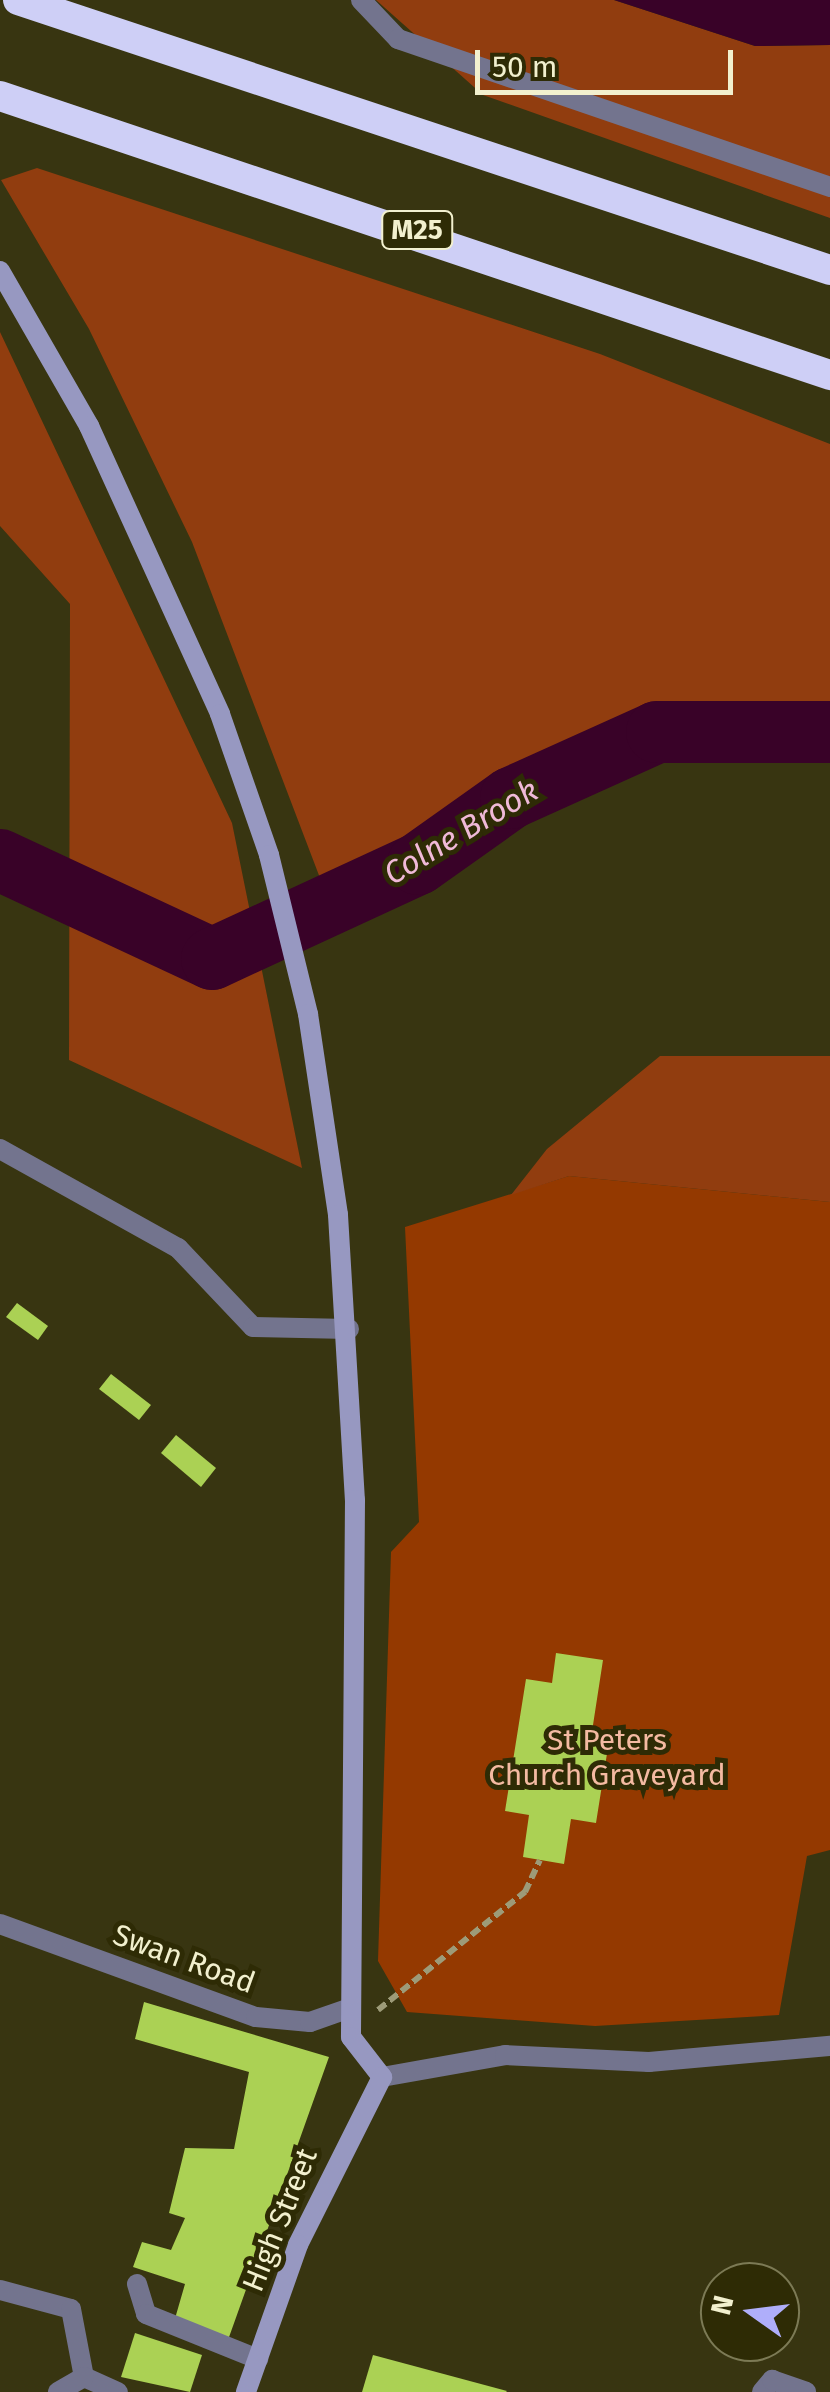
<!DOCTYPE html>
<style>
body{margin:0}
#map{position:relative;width:830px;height:2392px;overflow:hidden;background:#383511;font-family:"Fira Sans",sans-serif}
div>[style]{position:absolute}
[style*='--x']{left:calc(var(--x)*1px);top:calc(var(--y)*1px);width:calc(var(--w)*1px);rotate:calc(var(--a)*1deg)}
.green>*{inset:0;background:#943900}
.forest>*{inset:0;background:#913d0f}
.water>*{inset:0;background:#390228}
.river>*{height:62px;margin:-31px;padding:0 31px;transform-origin:31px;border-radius:31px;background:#390228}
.building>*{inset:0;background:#abd154}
.path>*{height:6px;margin-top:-3px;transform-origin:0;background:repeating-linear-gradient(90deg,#9d9b78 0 10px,transparent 0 15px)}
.lane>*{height:20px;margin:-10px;padding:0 10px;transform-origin:10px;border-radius:10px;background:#73748e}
.street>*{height:20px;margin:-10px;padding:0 10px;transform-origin:10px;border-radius:10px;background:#73748e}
.secondary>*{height:20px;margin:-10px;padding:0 10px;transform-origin:10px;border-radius:10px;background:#9798c1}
.highway>*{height:30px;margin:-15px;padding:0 15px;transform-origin:15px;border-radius:15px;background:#cecff6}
span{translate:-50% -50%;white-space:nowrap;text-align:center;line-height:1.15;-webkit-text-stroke:10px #2e2b05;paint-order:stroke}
.shield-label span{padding:2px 8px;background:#2e2b05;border:2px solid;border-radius:8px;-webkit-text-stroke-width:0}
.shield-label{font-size:28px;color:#f2f0ce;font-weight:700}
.park-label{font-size:30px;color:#f4baa2}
.street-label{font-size:30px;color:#f2f0ce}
.water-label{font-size:32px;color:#f0b9d8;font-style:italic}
.north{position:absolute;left:700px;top:2262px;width:100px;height:100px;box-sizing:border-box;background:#2e2b05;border:2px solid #7c7a55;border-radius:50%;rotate:284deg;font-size:28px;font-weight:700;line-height:40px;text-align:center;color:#f2f0ce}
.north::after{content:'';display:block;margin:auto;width:35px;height:45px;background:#afaefa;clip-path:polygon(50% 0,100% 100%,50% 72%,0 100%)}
.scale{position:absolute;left:475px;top:50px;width:258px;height:45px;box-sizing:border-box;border:5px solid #f2f0ce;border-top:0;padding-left:12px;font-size:30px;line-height:35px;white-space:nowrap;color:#f2f0ce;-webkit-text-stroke:8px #2e2b05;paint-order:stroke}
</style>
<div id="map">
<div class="green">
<div style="clip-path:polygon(569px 1176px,830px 1202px,830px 1850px,807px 1856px,779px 2015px,595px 2026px,407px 2012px,378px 1961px,391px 1552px,419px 1522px,405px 1227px)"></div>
</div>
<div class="forest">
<div style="clip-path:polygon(376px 0,614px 0,755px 46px,830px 45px,830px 218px,483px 95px)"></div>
<div style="clip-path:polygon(37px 168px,600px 354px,830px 444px,830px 716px,708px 701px,560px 744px,411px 850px,320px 878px,192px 542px,89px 329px,1px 180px)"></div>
<div style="clip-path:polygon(0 332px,232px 823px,302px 1168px,69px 1060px,70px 604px,0 526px)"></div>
<div style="clip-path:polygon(660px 1056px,830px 1056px,830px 1202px,569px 1176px,511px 1195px,547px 1149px)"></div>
</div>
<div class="water">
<div style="clip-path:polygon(614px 0,830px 0,830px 45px,755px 46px)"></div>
</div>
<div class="river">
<div style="--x:0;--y:860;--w:234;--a:25"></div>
<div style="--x:212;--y:959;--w:227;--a:-24.8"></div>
<div style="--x:418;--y:864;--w:114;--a:-35.4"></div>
<div style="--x:511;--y:798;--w:160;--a:-24.3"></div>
<div style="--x:657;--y:732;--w:173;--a:0"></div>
</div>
<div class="building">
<div style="clip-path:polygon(17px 1303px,48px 1326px,38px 1340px,6px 1317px)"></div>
<div style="clip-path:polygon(111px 1374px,151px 1405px,139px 1420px,99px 1389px)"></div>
<div style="clip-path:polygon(176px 1435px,216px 1468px,201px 1487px,161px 1453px)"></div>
<div style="clip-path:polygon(556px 1653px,603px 1660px,591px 1738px,609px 1741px,596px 1823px,571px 1819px,564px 1864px,523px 1857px,529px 1815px,505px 1811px,526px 1679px,552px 1683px)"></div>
<div style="clip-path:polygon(144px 2002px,329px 2057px,228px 2340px,174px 2322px,185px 2284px,133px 2267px,142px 2242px,171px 2250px,185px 2218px,169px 2213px,185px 2148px,234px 2149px,249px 2072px,135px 2039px)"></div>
<div style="clip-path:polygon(135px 2333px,202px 2355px,190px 2392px,121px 2377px)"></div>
<div style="clip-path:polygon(373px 2355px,507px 2391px,506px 2392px,362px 2392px)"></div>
</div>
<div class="path">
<div style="--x:378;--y:2010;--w:189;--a:-38.8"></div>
<div style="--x:525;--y:1892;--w:35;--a:-65"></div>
</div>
<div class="lane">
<div style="--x:361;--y:0;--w:54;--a:46.5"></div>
<div style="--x:398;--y:39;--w:457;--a:18.9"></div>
<div style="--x:0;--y:1149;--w:204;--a:29.1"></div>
<div style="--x:178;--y:1248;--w:109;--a:46.5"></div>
<div style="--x:253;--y:1327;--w:96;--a:1.2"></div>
<div style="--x:137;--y:2284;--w:31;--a:73"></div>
<div style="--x:146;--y:2314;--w:121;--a:21.9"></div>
<div style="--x:0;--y:2290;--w:73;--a:15"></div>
<div style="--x:71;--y:2309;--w:69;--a:79.2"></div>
<div style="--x:84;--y:2377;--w:37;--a:24"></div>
<div style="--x:58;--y:2392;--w:30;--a:-30"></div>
<div style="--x:762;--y:2392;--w:16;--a:-50"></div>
</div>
<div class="street">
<div style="--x:0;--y:1924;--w:272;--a:20"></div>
<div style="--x:256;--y:2017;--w:54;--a:5.3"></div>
<div style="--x:310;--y:2022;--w:42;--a:-19.3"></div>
<div style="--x:382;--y:2077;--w:125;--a:-10.1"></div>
<div style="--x:505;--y:2055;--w:144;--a:2.8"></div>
<div style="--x:649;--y:2062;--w:182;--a:-5.1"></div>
<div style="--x:772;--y:2380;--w:36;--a:19"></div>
</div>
<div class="secondary">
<div style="--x:0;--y:271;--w:179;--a:60.1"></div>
<div style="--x:89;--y:426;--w:316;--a:65.5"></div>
<div style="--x:220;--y:714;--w:149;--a:70.8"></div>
<div style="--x:269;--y:855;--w:164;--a:76.2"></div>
<div style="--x:308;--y:1014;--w:203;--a:81.5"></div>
<div style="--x:338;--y:1215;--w:286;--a:86.6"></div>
<div style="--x:355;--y:1500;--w:537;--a:90.43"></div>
<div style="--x:351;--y:2037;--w:51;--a:52.2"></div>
<div style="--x:382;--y:2077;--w:188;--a:116.6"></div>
<div style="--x:298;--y:2245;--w:156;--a:109.5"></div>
</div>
<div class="highway">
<div style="--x:18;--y:0;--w:856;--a:18.39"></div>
<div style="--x:0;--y:96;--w:876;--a:18.58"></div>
</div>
<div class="shield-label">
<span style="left:417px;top:230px">M25</span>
</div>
<div class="park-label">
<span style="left:607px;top:1757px">St Peters<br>Church Graveyard</span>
</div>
<div class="street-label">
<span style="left:184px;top:1959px;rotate:20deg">Swan Road</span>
<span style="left:280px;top:2220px;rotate:-68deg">High Street</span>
</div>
<div class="water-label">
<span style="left:461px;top:832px;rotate:-31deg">Colne Brook</span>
</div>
<div class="north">N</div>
<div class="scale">50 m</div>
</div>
